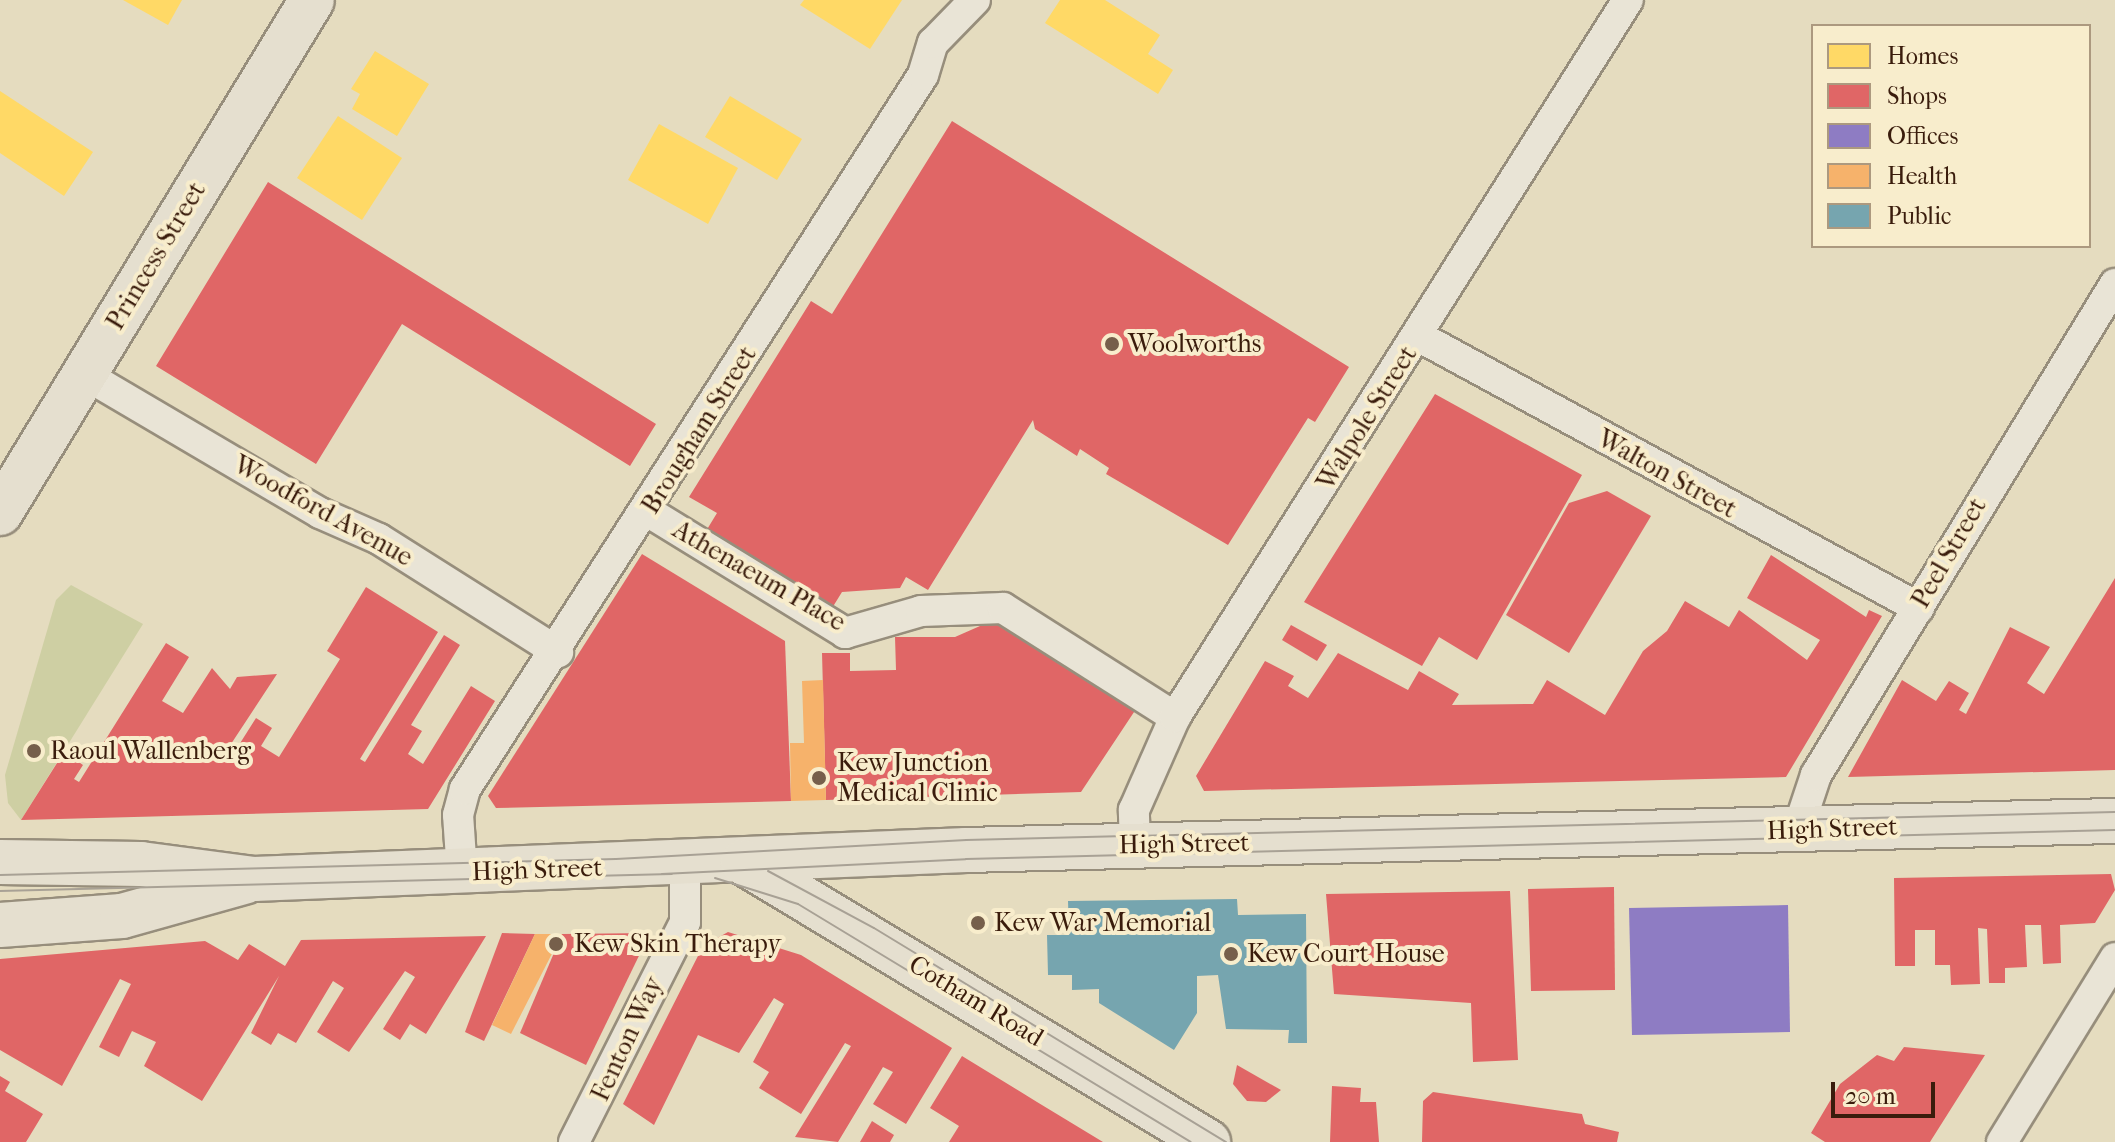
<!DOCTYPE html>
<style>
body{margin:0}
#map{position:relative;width:2115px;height:1142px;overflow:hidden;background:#e5dcbf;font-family:"IM FELL French Canon",serif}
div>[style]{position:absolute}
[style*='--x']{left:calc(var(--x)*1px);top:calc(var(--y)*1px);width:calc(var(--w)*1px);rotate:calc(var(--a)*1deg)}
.green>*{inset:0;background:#cecfa3}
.homes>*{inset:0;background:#ffd966}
.shops>*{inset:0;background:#e06666}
.offices>*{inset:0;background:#8e7cc3}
.health>*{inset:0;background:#f6b26b}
.public>*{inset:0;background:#76a5af}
.roads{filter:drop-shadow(2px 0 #978e7c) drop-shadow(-2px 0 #978e7c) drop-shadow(0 2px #978e7c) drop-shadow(0 -2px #978e7c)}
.street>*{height:30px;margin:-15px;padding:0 15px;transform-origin:15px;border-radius:15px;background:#e9e4d6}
.primary>*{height:44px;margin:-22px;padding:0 22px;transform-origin:22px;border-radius:22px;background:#e5dfcf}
.tram>*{height:2px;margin:-1px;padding:0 1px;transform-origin:1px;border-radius:1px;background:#a8a195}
.dots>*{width:22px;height:22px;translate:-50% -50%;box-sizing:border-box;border:4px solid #f8edcc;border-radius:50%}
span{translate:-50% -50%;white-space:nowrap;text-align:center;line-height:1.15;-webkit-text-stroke:8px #f8edcc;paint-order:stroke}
.street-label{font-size:26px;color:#3a1c0c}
.poi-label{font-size:26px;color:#3a1c0c}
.left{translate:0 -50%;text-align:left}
.legend{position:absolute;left:1811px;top:24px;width:280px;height:224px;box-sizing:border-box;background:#f8edcc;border:2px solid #ac997f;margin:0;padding:10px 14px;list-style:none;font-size:24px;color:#3a1c0c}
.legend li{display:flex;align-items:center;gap:16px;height:40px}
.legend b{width:40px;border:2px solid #ac997f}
.scale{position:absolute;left:1831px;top:1082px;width:104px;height:36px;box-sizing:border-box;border:4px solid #3a1c0c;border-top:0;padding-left:10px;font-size:24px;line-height:28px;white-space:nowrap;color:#3a1c0c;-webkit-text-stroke:6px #f8edcc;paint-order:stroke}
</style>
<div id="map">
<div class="green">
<div style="clip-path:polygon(71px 585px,143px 624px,21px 820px,8px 803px,5px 775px,56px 600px)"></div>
</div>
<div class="homes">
<div style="clip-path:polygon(123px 0,182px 0,168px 25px)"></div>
<div style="clip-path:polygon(804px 0,902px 0,870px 49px,800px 5px)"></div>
<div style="clip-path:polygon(1060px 0,1105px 0,1160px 35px,1148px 54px,1173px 70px,1158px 94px,1045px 23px)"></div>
<div style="clip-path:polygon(375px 51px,429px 84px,397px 136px,352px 109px,360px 94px,351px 89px)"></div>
<div style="clip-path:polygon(0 91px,93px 152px,64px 196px,0 153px)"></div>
<div style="clip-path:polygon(730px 96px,802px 139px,777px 180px,705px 137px)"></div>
<div style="clip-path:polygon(338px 116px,402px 158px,362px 220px,297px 178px)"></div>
<div style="clip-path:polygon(659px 124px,738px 168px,708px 224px,628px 180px)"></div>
</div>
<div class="shops">
<div style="clip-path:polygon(952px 121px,1349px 367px,1315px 422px,1308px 418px,1228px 545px,1106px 474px,1109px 468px,1080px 449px,1077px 456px,1035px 429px,1033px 420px,928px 590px,906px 577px,900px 588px,842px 592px,829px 613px,703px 536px,717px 513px,689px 497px,811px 301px,832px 314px)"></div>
<div style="clip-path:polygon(268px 182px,656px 424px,630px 466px,402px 324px,316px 464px,156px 366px)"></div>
<div style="clip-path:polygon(1435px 394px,1582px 475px,1477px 660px,1439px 637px,1422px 666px,1304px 602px)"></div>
<div style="clip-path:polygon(1607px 491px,1651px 516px,1569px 653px,1506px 615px,1569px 503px)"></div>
<div style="clip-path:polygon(642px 554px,785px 641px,791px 801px,496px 808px,488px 796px)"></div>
<div style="clip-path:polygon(1771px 555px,1866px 617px,1869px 610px,1882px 616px,1786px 777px,1204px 791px,1196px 776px,1265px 661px,1294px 676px,1288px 686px,1308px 698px,1338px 653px,1408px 690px,1419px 671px,1459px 694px,1452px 705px,1533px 704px,1547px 680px,1605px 715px,1643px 651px,1667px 631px,1685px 601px,1729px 627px,1739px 610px,1807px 660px,1820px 640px,1747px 598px)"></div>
<div style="clip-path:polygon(2115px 578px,2115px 770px,1848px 777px,1902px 680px,1936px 701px,1949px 681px,1969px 693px,1959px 710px,1966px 714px,2010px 627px,2050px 647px,2027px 683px,2044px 694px)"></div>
<div style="clip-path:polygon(366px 587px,438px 632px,360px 759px,365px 762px,444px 635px,460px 645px,411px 725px,422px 731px,408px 754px,423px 764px,471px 686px,495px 701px,428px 809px,21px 820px,64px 752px,83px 765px,74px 779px,79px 782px,166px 643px,189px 657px,162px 701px,183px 713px,212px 668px,230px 689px,237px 677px,277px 674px,231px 744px,237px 748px,256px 718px,272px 728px,261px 746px,279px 757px,340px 659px,327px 651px)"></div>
<div style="clip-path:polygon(1005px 615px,1142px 700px,1081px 792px,826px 800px,822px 653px,850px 653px,850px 671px,896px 670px,895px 637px,955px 637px)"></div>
<div style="clip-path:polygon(1291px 625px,1327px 645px,1317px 661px,1282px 640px)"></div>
<div style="clip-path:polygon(2111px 874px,2115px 890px,2095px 923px,2060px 925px,2061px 963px,2043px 964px,2041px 925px,2025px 925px,2027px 967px,2005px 968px,2005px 983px,1989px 983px,1987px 929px,1978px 928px,1980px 984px,1951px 985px,1950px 965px,1935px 965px,1935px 930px,1915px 930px,1915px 966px,1895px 966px,1894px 878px)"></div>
<div style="clip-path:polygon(1614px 887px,1615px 990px,1531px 991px,1528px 889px)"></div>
<div style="clip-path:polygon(1510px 891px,1518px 1060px,1473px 1062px,1471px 1003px,1334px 994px,1326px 894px)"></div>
<div style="clip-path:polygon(728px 932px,801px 955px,952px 1048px,906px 1124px,873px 1104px,893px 1072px,883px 1067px,838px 1142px,795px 1137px,851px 1046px,845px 1043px,801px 1114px,759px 1088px,769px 1072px,753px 1062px,784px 1004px,774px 998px,739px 1053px,698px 1035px,654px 1125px,623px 1104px,703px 946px)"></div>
<div style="clip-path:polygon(502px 933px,535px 934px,484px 1041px,465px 1032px)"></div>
<div style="clip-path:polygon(650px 933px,586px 1065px,520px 1033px,562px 934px)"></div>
<div style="clip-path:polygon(486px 936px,426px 1034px,410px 1024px,400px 1040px,383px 1029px,415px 977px,405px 971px,349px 1052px,317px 1032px,344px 988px,333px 981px,296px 1043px,278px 1033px,271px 1045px,251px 1033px,279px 976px,202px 1101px,144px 1066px,156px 1042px,132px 1031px,119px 1057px,99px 1047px,131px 984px,120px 979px,62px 1086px,0 1050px,0 959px,205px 941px,238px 960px,249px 944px,285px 966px,301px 940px)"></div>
<div style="clip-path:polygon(1904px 1047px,1985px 1055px,1930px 1142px,1825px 1142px,1811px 1133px,1840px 1084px,1877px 1055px,1894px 1061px)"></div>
<div style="clip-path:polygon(962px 1056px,1037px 1102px,1103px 1142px,949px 1142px,959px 1126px,930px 1108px)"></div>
<div style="clip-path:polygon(1237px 1065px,1281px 1090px,1266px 1102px,1247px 1101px,1233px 1084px)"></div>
<div style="clip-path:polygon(0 1076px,10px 1082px,5px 1091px,43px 1114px,26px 1142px,0 1142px)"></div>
<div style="clip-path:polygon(1332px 1086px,1361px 1088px,1360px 1102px,1376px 1102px,1379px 1142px,1330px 1142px)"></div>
<div style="clip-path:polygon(1433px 1092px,1582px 1114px,1585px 1124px,1619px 1132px,1617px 1142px,1422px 1142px,1423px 1101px)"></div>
<div style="clip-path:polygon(872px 1121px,894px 1135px,890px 1142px,860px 1142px)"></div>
</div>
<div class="offices">
<div style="clip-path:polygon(1788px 905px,1790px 1032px,1632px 1035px,1629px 908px)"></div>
</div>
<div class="health">
<div style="clip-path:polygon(823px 680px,826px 800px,791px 801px,790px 743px,804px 743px,802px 681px)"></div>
<div style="clip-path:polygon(535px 934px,562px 934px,511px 1034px,492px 1025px)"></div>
</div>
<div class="public">
<div style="clip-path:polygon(1237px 899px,1238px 915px,1306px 914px,1307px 1043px,1288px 1043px,1289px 1030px,1226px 1029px,1218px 975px,1197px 976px,1197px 1013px,1174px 1050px,1099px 1003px,1099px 989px,1072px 990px,1072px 975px,1048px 975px,1047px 935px,1069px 935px,1068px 901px)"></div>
</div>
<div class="roads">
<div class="street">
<div style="--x:1418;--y:336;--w:570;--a:28.5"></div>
<div style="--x:84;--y:374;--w:274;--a:30.5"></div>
<div style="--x:320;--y:513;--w:64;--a:23.8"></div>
<div style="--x:379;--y:539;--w:212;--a:32.3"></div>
<div style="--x:647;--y:511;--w:233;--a:31.6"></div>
<div style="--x:845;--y:633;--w:79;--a:-16.1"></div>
<div style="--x:921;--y:611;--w:82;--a:-2.1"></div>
<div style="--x:1003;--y:608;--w:204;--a:32.4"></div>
<div style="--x:1798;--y:829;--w:57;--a:-71.6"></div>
<div style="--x:1816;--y:775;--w:575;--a:-58.66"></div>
<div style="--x:1135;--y:845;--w:35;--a:-92"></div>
<div style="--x:1134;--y:810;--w:102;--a:-66.2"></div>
<div style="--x:1175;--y:717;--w:848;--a:-57.72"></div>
<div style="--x:462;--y:873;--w:58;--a:-93.9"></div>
<div style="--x:458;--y:815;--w:27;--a:-75"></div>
<div style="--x:465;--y:789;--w:848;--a:-57.32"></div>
<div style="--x:923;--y:75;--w:34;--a:-73"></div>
<div style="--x:933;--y:43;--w:60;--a:-45.7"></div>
<div style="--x:574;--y:1142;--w:246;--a:-63.2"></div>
<div style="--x:685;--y:922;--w:58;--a:-90"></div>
<div style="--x:2002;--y:1142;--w:216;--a:-58.4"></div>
</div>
<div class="primary">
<div style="--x:0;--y:513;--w:600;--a:-58.69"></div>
<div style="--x:0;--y:862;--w:141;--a:0.8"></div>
<div style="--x:141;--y:864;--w:114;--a:7.6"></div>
<div style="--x:254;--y:879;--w:713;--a:-2.33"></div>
<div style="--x:966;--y:850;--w:1149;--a:-1.45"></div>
<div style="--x:743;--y:862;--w:543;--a:31.05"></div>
<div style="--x:0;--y:925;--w:122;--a:-4.2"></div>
<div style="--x:122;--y:916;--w:127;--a:-15.6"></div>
</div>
</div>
<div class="tram">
<div style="--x:768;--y:871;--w:120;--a:28.3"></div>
<div style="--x:874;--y:928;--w:412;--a:31.3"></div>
<div style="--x:662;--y:874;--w:304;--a:-2.8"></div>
<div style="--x:966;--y:859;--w:1149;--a:-1.45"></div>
<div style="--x:0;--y:875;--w:616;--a:-1.49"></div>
<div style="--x:616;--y:859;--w:351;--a:-3.1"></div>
<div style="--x:966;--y:840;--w:1149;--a:-1.4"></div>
<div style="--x:715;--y:878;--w:87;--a:17.4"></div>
<div style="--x:798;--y:904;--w:459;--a:31.2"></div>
<div style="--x:0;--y:891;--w:672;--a:-1.45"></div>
</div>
<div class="dots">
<div style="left:1112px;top:344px;background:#765f4b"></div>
<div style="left:34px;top:751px;background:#765f4b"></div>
<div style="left:819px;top:778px;background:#765f4b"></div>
<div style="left:978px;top:923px;background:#765f4b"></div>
<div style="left:556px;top:944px;background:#765f4b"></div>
<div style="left:1231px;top:954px;background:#765f4b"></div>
</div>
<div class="street-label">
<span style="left:156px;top:256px;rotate:-59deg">Princess Street</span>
<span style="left:1367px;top:418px;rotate:-58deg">Walpole Street</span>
<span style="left:699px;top:430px;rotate:-58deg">Brougham Street</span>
<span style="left:1667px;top:474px;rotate:29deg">Walton Street</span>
<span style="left:323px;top:511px;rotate:29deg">Woodford Avenue</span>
<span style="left:1949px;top:553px;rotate:-60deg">Peel Street</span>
<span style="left:759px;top:576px;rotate:30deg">Athenaeum Place</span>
<span style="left:1832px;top:829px;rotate:-2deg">High Street</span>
<span style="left:1184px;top:844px;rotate:-1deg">High Street</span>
<span style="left:537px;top:870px;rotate:-2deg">High Street</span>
<span style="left:976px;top:1001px;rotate:31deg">Cotham Road</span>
<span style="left:627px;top:1039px;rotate:-65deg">Fenton Way</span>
</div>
<div class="poi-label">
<span class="left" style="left:1128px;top:344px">Woolworths</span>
<span class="left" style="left:50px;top:751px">Raoul Wallenberg</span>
<span class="left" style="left:837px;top:778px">Kew Junction<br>Medical Clinic</span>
<span class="left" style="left:994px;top:923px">Kew War Memorial</span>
<span class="left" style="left:574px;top:944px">Kew Skin Therapy</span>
<span class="left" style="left:1247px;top:954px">Kew Court House</span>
</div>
<ul class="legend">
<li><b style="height:22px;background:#ffd966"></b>Homes</li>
<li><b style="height:22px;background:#e06666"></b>Shops</li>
<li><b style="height:22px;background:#8e7cc3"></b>Offices</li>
<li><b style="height:22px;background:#f6b26b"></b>Health</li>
<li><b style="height:22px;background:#76a5af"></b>Public</li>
</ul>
<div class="scale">20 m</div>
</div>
